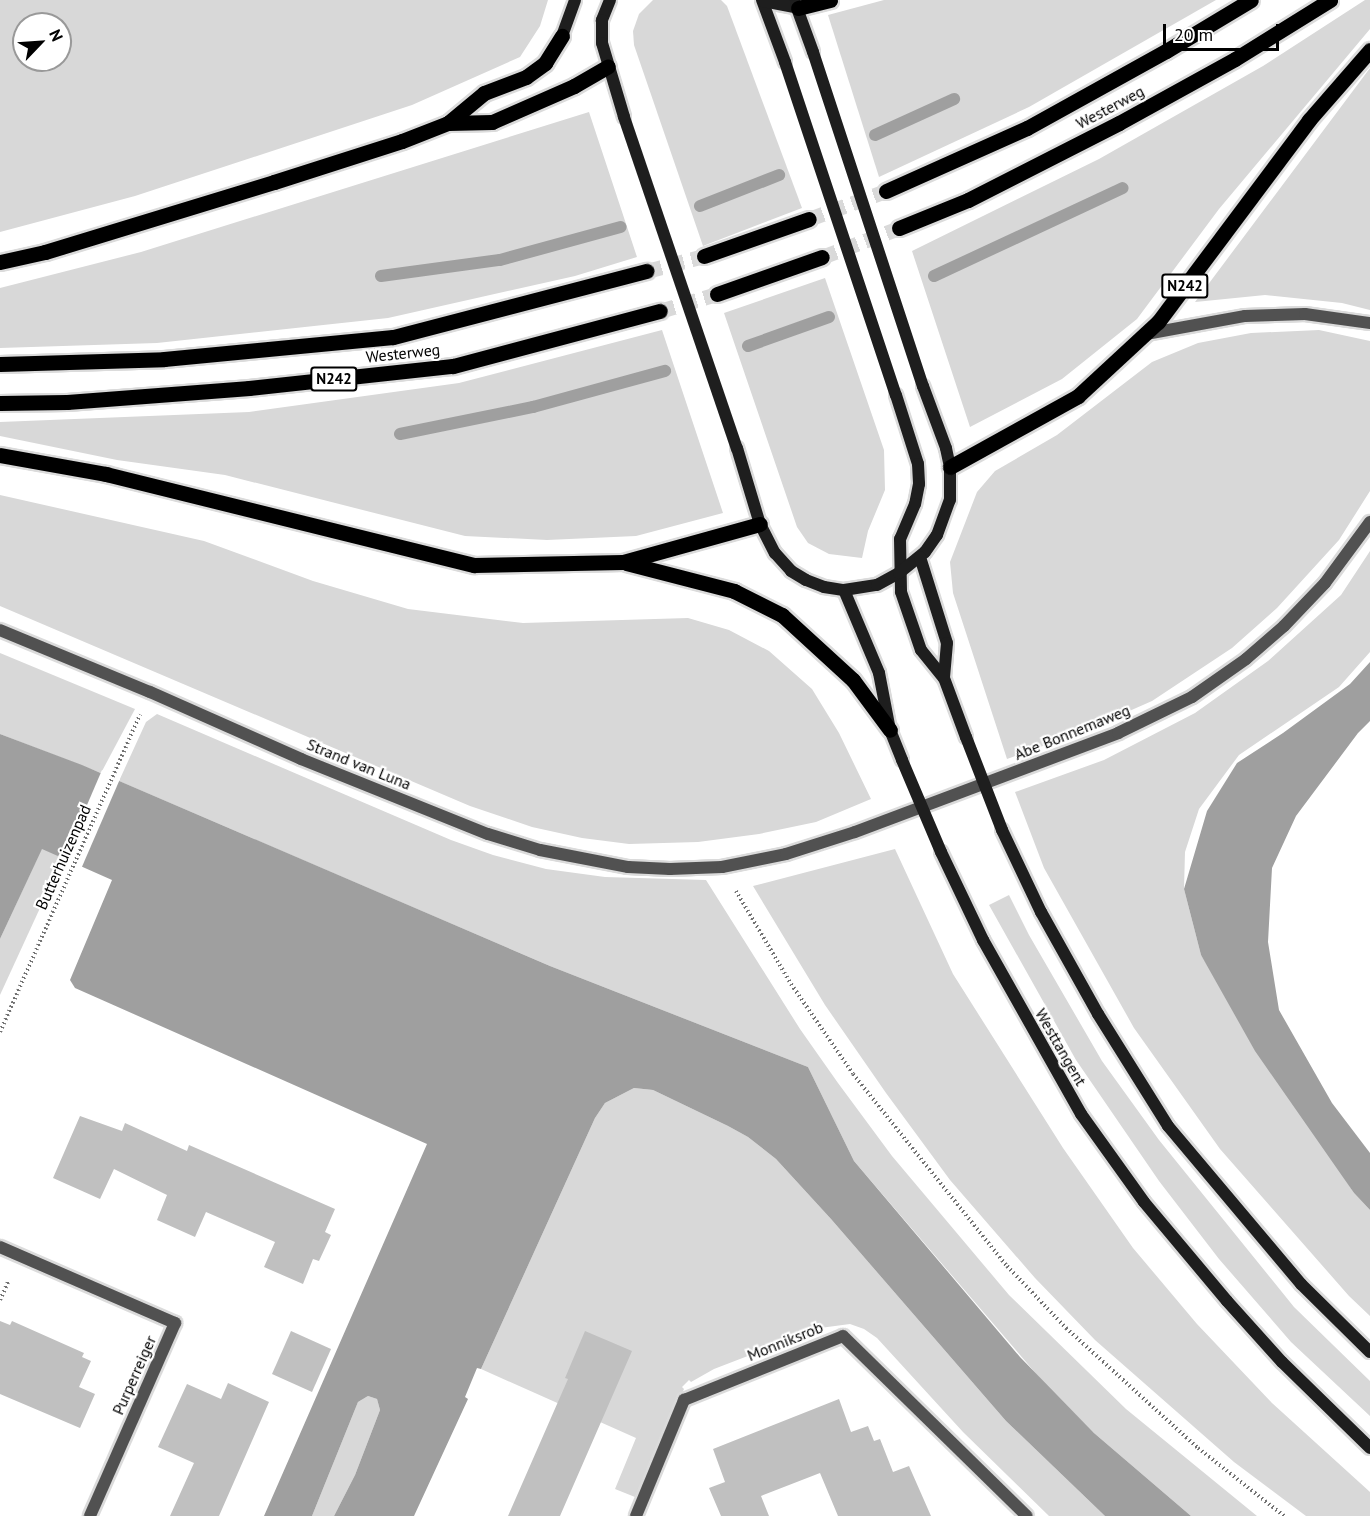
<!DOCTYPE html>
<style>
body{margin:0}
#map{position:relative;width:1370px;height:1516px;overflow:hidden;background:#fff;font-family:"PT Sans",sans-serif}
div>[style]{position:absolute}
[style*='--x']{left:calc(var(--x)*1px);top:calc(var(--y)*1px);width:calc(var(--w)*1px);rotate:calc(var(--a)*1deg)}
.green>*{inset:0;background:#d8d8d8}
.water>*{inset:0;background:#9f9f9f}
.pier>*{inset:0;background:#fff}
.stream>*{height:12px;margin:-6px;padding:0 6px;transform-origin:6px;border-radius:6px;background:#9f9f9f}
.building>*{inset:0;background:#c0c0c0}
.primary-tunnel>*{height:15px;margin-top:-7.5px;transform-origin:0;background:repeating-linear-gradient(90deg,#d9d9d9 0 15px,transparent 0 23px)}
.path>*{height:4px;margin-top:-2px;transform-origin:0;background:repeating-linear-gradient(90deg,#737373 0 1.5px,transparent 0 4.5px)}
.roads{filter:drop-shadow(2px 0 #dbdbdb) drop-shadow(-2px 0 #dbdbdb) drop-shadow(0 2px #dbdbdb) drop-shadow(0 -2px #dbdbdb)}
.lane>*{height:12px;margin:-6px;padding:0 6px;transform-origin:6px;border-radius:6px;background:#515151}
.street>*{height:12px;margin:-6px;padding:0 6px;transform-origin:6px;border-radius:6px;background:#515151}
.secondary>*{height:12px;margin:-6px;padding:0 6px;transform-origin:6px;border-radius:6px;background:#1e1e1e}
.primary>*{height:15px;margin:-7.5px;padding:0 7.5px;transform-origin:7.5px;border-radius:7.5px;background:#000}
.secondary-bridge>*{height:12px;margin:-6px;padding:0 6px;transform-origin:6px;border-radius:6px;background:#1e1e1e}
span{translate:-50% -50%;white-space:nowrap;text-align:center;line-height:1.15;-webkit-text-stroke:4.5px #fff;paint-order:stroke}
.shield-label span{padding:2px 4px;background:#fff;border:2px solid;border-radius:4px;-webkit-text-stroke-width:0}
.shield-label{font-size:15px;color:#000;font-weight:700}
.street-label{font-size:16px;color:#000}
.north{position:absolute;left:12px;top:12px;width:60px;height:60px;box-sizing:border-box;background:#fff;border:2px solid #999;border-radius:50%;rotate:65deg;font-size:16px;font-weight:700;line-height:24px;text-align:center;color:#000}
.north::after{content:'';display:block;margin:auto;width:21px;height:27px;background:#000;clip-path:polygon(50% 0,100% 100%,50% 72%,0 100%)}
.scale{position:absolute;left:1163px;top:24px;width:116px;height:27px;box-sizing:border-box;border:3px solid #000;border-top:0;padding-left:8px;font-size:18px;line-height:21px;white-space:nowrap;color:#000;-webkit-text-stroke:4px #fff;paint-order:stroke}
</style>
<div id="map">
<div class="green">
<div style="clip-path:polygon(evenodd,0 0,548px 0,540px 26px,520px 57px,412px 105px,135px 196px,0 232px,0 0,24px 24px,60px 24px,60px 60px,24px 60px,24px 24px)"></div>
<div style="clip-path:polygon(653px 0,721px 0,727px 6px,802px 208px,703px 246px,634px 45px,633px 31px,639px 14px)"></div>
<div style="clip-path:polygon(884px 0,1216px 0,1029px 107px,879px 177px,828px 15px)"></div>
<div style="clip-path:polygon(1365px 0,1370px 0,1370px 29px,1219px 209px,1137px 319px,1062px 379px,970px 427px,912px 251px,1099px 159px,1263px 66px)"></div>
<div style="clip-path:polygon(1370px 68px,1370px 310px,1342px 303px,1265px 295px,1195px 302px)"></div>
<div style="clip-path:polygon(589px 112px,637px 257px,575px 276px,388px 318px,157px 343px,0 348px,0 288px,141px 252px)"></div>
<div style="clip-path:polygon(825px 278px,884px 450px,885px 490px,868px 531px,862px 558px,829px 554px,808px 543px,797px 527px,724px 313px)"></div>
<div style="clip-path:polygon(662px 330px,723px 513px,636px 536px,547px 540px,465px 536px,225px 475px,117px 460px,0 436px,0 422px,249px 412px,459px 383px)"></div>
<div style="clip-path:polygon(1319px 330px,1370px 341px,1370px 491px,1339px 540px,1277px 608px,1232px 648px,1152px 701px,1084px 731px,1007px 759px,953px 593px,950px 562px,977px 492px,995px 471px,1057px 435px,1152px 362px,1198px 343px,1251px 333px)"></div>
<div style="clip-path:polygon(0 495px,204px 541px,313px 581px,408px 609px,523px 623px,688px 618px,729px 630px,769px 651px,812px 689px,839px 733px,871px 799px,816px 822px,759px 834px,698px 842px,629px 844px,582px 838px,532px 827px,470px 806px,0 606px)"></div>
<div style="clip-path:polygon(1370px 551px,1370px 652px,1339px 687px,1239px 755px,1199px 809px,1185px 852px,1184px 889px,1201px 955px,1354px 1193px,1370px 1210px,1370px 1316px,1349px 1296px,1220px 1149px,1134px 1028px,1044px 868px,1015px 792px,1104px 760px,1195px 713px,1268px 661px,1341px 595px)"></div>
<div style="clip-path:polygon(0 653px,135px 709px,101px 773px,0 734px)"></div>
<div style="clip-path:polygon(157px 714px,451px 840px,493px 855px,546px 869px,605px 877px,706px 880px,800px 1029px,838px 1083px,892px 1156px,1009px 1295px,1126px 1409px,1257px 1516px,1191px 1516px,1094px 1433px,1044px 1383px,854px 1161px,808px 1067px,550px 966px,119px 781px,146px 722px)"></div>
<div style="clip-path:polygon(42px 848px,63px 858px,0 995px,0 939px)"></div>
<div style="clip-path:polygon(895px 849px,953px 974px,1063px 1148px,1133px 1248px,1197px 1324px,1272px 1403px,1370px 1492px,1370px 1516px,1306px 1516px,1234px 1462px,1095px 1340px,1035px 1278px,950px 1180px,886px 1093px,825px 1005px,753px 886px)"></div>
<div style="clip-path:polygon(1009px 895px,1029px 935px,1102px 1061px,1159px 1140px,1294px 1307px,1370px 1381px,1370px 1416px,1291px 1342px,1219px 1259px,1159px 1181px,1076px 1060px,989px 905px)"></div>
<div style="clip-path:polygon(634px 1088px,653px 1090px,728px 1126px,748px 1137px,776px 1159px,831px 1219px,1006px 1421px,1105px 1516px,1049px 1516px,963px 1432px,877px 1338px,864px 1329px,850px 1324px,820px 1328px,714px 1369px,691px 1382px,689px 1380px,682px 1387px,684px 1389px,635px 1497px,615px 1489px,636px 1438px,481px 1369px,595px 1118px,605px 1103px)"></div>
<div style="clip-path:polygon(368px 1396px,377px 1399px,380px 1410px,355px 1475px,334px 1516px,312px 1516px,358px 1402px)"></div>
</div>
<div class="water">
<div style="clip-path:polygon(1370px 662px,1370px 721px,1358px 733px,1296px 816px,1272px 868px,1268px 942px,1279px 1010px,1332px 1103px,1370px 1153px,1370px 1210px,1354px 1193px,1255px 1051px,1201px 955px,1184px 889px,1207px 811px,1237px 763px,1283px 733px,1350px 684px)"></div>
<div style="clip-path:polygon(0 734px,82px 765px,550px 966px,808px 1067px,854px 1161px,1020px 1357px,1094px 1433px,1191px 1516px,1105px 1516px,1006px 1421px,831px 1219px,776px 1159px,748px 1137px,728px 1126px,653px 1090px,634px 1088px,605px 1103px,595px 1118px,481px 1369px,477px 1368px,465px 1397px,468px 1399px,414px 1516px,334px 1516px,355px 1475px,380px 1410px,377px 1399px,368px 1396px,358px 1402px,312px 1516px,264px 1516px,427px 1144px,75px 988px,70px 980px,112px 880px,42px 849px,0 939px)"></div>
</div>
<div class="pier">
<div style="clip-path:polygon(102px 770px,120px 779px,81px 869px,63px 861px)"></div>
</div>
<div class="stream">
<div style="--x:875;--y:135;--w:87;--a:-24.5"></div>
<div style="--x:700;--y:206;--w:85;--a:-21.4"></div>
<div style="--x:381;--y:276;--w:120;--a:-7.7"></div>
<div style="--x:500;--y:260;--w:125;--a:-15.3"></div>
<div style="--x:934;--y:276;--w:208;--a:-25"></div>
<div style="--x:748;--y:346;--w:86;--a:-19.7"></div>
<div style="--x:400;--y:434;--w:136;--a:-11.5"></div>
<div style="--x:533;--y:407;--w:137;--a:-15.3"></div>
</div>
<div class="building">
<div style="clip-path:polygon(80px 1116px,122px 1131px,125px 1123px,187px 1151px,189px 1145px,335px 1209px,325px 1232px,331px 1235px,319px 1261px,313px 1259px,303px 1284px,264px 1267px,275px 1242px,206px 1212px,195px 1237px,157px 1220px,167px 1195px,114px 1169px,100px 1199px,53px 1178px)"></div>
<div style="clip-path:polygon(0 1321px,10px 1325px,12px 1321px,84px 1353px,82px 1357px,91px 1361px,79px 1387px,95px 1394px,80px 1428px,0 1394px)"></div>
<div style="clip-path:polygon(291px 1331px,331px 1349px,312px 1392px,272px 1374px)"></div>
<div style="clip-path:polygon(585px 1331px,632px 1351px,560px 1516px,508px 1516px,568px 1379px,565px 1378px)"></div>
<div style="clip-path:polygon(228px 1383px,269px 1402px,219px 1516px,170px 1516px,194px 1463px,158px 1447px,187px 1384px,221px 1399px)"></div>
<div style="clip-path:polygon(839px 1399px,851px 1432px,868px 1426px,874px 1441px,880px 1439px,893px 1472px,909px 1466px,931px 1516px,838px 1516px,820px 1473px,761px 1496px,769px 1516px,721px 1516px,709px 1488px,725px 1482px,713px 1449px)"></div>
</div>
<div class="primary-tunnel">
<div style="--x:809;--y:219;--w:82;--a:-20"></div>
<div style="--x:822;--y:257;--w:82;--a:-20.6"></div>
<div style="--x:647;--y:271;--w:59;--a:-14.7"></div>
<div style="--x:660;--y:311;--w:59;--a:-16.6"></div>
</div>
<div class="path">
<div style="--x:736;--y:891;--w:108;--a:59.4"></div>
<div style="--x:791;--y:984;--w:109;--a:55.4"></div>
<div style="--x:853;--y:1074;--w:246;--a:51.3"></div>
<div style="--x:1007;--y:1266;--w:86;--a:46.4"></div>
<div style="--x:1066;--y:1328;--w:178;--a:42.3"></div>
<div style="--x:1198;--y:1448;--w:110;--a:38.3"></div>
<div style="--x:0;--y:1032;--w:347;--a:-66.2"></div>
<div style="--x:0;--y:1300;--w:22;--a:-66"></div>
</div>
<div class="roads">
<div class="lane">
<div style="--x:1146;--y:334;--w:101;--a:-10.3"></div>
<div style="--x:1245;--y:316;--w:60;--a:-1.9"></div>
<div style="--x:1305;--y:314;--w:66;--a:7.9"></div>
</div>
<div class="street">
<div style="--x:0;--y:630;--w:162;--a:22.5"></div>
<div style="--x:150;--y:692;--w:165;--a:23.9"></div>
<div style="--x:301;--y:759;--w:201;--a:21.9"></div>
<div style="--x:488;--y:834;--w:54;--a:17.1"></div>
<div style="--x:540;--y:850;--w:90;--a:10.9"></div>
<div style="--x:628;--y:867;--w:42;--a:2.7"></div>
<div style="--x:670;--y:869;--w:52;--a:-2.2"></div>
<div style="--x:722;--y:867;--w:65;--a:-11.5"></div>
<div style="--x:786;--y:854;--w:72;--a:-17.7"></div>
<div style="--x:855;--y:832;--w:281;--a:-20.6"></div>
<div style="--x:1118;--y:733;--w:82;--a:-25.9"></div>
<div style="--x:1192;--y:697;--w:66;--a:-35.1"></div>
<div style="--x:1246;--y:659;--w:50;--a:-41"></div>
<div style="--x:1284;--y:626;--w:59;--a:-46.4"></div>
<div style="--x:1325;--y:583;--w:76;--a:-53.6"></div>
<div style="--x:0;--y:1247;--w:191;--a:23.5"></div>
<div style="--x:175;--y:1323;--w:211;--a:113.8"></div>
<div style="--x:636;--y:1516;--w:126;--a:-67.5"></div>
<div style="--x:684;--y:1400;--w:171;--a:-21.9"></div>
<div style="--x:843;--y:1336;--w:257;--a:44.4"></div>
</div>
<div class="secondary">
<div style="--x:610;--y:0;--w:22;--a:112"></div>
<div style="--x:602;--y:20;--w:23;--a:90"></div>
<div style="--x:602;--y:43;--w:77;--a:73.4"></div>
<div style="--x:762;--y:0;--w:66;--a:69.6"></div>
<div style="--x:794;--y:0;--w:55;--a:69.9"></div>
<div style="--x:763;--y:1;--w:36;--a:11"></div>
<div style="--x:562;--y:36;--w:38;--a:-70"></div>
<div style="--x:896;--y:395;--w:72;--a:72.3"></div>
<div style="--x:918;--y:464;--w:20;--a:87"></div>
<div style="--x:919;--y:484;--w:20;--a:101"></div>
<div style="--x:915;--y:504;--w:38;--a:113"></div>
<div style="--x:900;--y:539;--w:53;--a:88.9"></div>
<div style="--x:901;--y:592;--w:61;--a:71"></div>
<div style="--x:921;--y:650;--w:36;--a:51"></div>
<div style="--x:944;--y:678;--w:63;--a:69.6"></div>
<div style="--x:737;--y:448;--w:79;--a:73.2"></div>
<div style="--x:760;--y:524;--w:33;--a:63"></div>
<div style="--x:775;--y:553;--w:24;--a:48"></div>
<div style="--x:791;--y:571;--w:17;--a:31"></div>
<div style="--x:806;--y:580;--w:19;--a:21"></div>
<div style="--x:824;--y:587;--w:20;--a:9"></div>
<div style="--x:844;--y:590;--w:33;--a:-9"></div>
<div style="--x:877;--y:585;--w:25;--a:-29"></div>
<div style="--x:899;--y:573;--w:33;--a:-39"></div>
<div style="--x:925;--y:552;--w:21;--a:-55"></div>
<div style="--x:937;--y:535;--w:37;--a:-70"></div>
<div style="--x:950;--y:500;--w:33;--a:-90"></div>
<div style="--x:950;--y:467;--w:19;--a:-102"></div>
<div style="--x:946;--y:448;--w:66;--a:-110.4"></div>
<div style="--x:920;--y:557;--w:90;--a:72.6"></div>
<div style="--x:947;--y:643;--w:35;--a:95"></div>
<div style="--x:844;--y:590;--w:90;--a:67.1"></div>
<div style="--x:879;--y:673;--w:58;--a:79.1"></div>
<div style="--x:890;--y:730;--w:32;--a:68"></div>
<div style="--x:1002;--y:830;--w:91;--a:64.6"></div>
<div style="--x:1041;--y:912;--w:117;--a:60.8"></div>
<div style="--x:1098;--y:1014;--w:132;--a:58"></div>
<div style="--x:1168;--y:1126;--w:207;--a:49.9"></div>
<div style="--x:1301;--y:1284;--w:97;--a:44.6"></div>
<div style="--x:941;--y:852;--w:98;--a:64.5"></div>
<div style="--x:983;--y:940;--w:200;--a:60.6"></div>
<div style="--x:1081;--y:1114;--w:108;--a:54.4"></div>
<div style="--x:1144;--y:1202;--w:129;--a:50"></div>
<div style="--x:1227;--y:1301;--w:82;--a:48"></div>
<div style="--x:1282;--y:1362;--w:123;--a:44.3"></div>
</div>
<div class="primary">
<div style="--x:798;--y:8;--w:33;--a:-14"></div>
<div style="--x:448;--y:123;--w:44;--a:-1.3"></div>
<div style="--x:492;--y:122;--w:90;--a:-23.7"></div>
<div style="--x:574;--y:86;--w:39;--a:-30"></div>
<div style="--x:886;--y:191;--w:154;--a:-24.1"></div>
<div style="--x:1027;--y:128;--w:159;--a:-29"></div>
<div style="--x:1166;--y:51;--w:99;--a:-31"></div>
<div style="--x:899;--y:228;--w:74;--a:-22.1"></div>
<div style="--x:968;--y:200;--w:169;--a:-27"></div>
<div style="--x:1119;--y:123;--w:132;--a:-28.9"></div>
<div style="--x:1235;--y:59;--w:112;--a:-31.8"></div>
<div style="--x:704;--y:256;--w:111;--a:-19.4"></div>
<div style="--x:0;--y:262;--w:46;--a:-12.5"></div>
<div style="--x:45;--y:252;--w:239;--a:-17"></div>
<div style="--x:274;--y:182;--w:134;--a:-17.8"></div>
<div style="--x:402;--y:141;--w:49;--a:-21.4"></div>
<div style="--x:448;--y:123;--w:47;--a:-39.8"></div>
<div style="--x:484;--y:93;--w:45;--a:-20.9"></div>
<div style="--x:526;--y:77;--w:24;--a:-36"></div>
<div style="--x:545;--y:63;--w:32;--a:-58"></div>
<div style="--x:717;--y:294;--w:111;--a:-19.4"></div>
<div style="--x:0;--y:364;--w:164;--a:-1.7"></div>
<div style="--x:164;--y:359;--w:230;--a:-5.5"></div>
<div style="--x:393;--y:337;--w:262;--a:-14.6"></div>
<div style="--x:0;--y:403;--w:67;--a:-0.9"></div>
<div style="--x:67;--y:402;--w:183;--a:-4.4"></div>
<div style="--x:249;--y:388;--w:205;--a:-6.2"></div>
<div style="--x:453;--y:366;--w:214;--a:-14.9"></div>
<div style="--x:0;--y:455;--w:108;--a:10.2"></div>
<div style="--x:106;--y:474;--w:379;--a:13.9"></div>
<div style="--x:474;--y:565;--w:149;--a:-1.2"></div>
<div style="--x:623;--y:562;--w:142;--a:-15.5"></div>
<div style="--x:950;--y:467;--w:146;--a:-29"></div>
<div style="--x:1078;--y:396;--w:109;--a:-42.8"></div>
<div style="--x:1158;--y:322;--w:252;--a:-53.2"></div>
<div style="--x:1309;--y:120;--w:93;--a:-48.9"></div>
<div style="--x:626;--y:563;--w:112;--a:14.5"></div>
<div style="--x:734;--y:591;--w:54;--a:26.6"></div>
<div style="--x:782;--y:615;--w:96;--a:42.5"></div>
<div style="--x:853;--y:680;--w:62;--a:53.5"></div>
</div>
</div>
<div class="secondary-bridge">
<div style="--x:813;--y:52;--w:352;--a:71.8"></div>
<div style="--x:785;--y:62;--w:351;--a:71.6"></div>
<div style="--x:624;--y:117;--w:350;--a:71.2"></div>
<div style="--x:966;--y:737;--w:100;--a:68.8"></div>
<div style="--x:902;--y:760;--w:100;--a:67"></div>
</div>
<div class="shield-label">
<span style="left:1185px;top:286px">N242</span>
<span style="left:334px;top:379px">N242</span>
</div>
<div class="street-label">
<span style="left:1110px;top:107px;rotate:-28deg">Westerweg</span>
<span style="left:403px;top:353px;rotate:-6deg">Westerweg</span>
<span style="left:1072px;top:732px;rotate:-22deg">Abe Bonnemaweg</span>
<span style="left:359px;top:764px;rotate:22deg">Strand van Luna</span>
<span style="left:63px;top:857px;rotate:-66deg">Butterhuizenpad</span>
<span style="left:1061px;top:1047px;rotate:60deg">Westtangent</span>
<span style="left:785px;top:1341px;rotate:-22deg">Monniksrob</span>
<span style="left:134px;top:1375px;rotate:-66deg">Purperreiger</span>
</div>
<div class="north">N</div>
<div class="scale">20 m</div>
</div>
